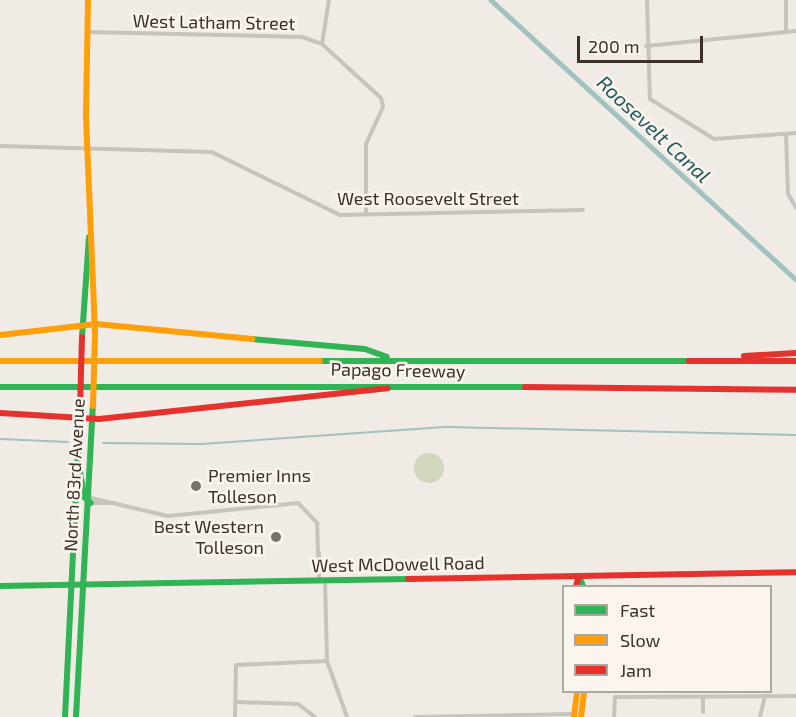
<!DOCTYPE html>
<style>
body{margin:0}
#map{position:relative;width:796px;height:717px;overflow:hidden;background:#f0ebe5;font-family:"Exo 2",sans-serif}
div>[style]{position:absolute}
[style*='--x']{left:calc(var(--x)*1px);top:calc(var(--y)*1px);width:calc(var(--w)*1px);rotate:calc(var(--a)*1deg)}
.green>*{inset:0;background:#d1d6bf}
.round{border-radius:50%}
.stream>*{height:1.5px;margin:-0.75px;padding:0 0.75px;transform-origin:0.75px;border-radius:0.75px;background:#a1c2c1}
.canal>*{height:4.5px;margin:-2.25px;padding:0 2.25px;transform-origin:2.25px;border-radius:2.25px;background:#a1c2c1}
.street>*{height:4px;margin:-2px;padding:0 2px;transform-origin:2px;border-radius:2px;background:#c9c3be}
.fast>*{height:6px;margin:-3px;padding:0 3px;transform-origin:3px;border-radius:3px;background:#30b455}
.slow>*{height:6px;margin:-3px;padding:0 3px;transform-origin:3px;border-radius:3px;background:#ff9f0a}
.jam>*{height:6px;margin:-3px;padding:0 3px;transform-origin:3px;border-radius:3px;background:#e5322d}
.slow-bridge>*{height:6px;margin:-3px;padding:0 3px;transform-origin:3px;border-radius:3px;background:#ff9f0a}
.jam-bridge>*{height:6px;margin:-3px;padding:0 3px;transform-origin:3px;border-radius:3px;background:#e5322d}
.dots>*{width:16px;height:16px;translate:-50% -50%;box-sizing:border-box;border:3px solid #fbf5ee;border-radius:50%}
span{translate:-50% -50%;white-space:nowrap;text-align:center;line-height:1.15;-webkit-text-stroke:5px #fbf5ee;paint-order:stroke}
.street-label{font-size:18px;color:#3b302b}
.poi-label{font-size:18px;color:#3b302b}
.left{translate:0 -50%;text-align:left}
.right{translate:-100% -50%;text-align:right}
.water-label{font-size:20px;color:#1f5a5e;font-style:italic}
.legend{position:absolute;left:562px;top:585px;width:210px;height:108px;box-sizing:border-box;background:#fbf5ee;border:2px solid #aea6a0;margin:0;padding:8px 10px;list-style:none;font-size:18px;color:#3b302b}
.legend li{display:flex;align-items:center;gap:12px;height:30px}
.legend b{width:30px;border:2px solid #aea6a0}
.scale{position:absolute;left:577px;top:36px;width:126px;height:27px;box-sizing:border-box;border:3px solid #3b302b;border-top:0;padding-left:8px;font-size:18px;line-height:21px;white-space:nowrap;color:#3b302b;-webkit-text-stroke:4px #fbf5ee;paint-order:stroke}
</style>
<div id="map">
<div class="green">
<div class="round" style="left:414px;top:453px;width:30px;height:30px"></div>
</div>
<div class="stream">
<div style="--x:0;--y:439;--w:68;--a:2.5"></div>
<div style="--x:103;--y:443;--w:99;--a:0.6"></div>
<div style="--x:202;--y:444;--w:247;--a:-4"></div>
<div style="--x:448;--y:427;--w:348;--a:1.3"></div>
</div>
<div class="canal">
<div style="--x:491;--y:0;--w:413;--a:42.5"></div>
</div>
<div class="street">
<div style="--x:647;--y:0;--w:99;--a:88.3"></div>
<div style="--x:650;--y:99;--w:75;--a:32"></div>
<div style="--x:714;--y:139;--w:82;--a:-4.2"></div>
<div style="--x:87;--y:32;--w:215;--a:1.3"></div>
<div style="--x:302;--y:37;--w:21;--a:19"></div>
<div style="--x:322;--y:44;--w:80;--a:42.5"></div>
<div style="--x:381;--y:98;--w:9;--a:77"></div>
<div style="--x:383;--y:107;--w:41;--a:114.7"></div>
<div style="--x:366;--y:144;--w:70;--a:90"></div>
<div style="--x:786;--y:32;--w:32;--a:-90"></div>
<div style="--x:322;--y:44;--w:45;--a:-81"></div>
<div style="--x:646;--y:46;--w:151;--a:-5.7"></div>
<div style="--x:786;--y:134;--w:60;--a:88.1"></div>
<div style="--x:788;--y:194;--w:16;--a:60"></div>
<div style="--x:0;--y:146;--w:212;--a:1.6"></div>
<div style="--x:212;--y:152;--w:143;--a:26.2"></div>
<div style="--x:340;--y:215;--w:243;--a:-1.2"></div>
<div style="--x:91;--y:498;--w:79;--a:13.2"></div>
<div style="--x:168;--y:516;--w:131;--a:-5.7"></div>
<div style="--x:298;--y:503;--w:28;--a:46"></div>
<div style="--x:317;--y:523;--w:57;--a:88"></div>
<div style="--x:91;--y:503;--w:24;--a:0"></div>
<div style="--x:319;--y:580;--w:27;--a:-90"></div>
<div style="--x:325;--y:580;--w:81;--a:88.6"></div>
<div style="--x:327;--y:661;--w:59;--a:70.3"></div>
<div style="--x:235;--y:702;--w:63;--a:1.8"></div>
<div style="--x:298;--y:704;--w:21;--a:37"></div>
<div style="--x:703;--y:712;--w:15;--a:-90"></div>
<div style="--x:235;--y:717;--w:52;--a:-88.9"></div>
<div style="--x:236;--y:665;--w:91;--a:-2.5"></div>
<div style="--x:415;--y:717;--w:159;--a:-1.1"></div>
<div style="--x:614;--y:717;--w:20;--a:-87"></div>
<div style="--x:615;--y:697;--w:181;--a:-0.3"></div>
<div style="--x:760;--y:717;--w:22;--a:-77"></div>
</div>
<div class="fast">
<div style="--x:82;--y:337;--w:100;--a:-86"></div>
<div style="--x:252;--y:339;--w:113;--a:5.1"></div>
<div style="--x:365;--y:349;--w:23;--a:20"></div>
<div style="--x:320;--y:361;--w:369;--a:0"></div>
<div style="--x:0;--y:387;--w:525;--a:0"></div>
<div style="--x:79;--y:465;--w:32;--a:81"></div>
<div style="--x:84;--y:497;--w:9;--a:41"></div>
<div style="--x:579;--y:576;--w:11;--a:68"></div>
<div style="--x:0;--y:586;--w:408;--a:-1"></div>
<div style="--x:65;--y:717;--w:309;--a:-87.2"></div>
<div style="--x:76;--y:717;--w:311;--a:-86.9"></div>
</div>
<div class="slow">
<div style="--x:88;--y:0;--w:117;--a:91"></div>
<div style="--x:86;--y:117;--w:219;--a:87.6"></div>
<div style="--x:0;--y:335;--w:97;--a:-6.5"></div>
<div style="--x:96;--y:324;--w:157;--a:5.5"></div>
<div style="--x:0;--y:361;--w:320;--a:0"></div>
<div style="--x:574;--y:717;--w:25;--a:-83"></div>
<div style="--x:581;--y:717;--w:25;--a:-83"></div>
</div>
<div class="jam">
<div style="--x:744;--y:356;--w:52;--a:-3.3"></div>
<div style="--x:689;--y:361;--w:107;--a:0"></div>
<div style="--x:525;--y:387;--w:271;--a:0.6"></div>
<div style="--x:0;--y:413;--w:99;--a:3.5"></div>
<div style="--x:99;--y:419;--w:290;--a:-6.1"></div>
<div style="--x:408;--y:579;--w:388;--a:-1"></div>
<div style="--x:576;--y:586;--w:10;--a:-73"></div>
</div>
<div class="slow-bridge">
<div style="--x:93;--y:406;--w:70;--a:-88.4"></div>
</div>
<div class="jam-bridge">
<div style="--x:80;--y:408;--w:71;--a:-88.4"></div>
</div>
<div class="dots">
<div style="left:196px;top:486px;background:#7a716c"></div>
<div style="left:276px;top:537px;background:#7a716c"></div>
</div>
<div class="street-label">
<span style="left:214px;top:22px;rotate:1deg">West Latham Street</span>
<span style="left:428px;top:198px">West Roosevelt Street</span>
<span style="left:398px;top:370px;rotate:1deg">Papago Freeway</span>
<span style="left:74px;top:475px;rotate:-87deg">North 83rd Avenue</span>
<span style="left:398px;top:564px;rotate:-1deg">West McDowell Road</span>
</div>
<div class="poi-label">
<span class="left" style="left:208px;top:486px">Premier Inns<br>Tolleson</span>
<span class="right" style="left:264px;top:537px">Best Western<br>Tolleson</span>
</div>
<div class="water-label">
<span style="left:654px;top:129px;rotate:43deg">Roosevelt Canal</span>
</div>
<ul class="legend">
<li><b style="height:8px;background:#30b455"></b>Fast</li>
<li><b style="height:8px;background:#ff9f0a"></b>Slow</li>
<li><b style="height:8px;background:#e5322d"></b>Jam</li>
</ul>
<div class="scale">200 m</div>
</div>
